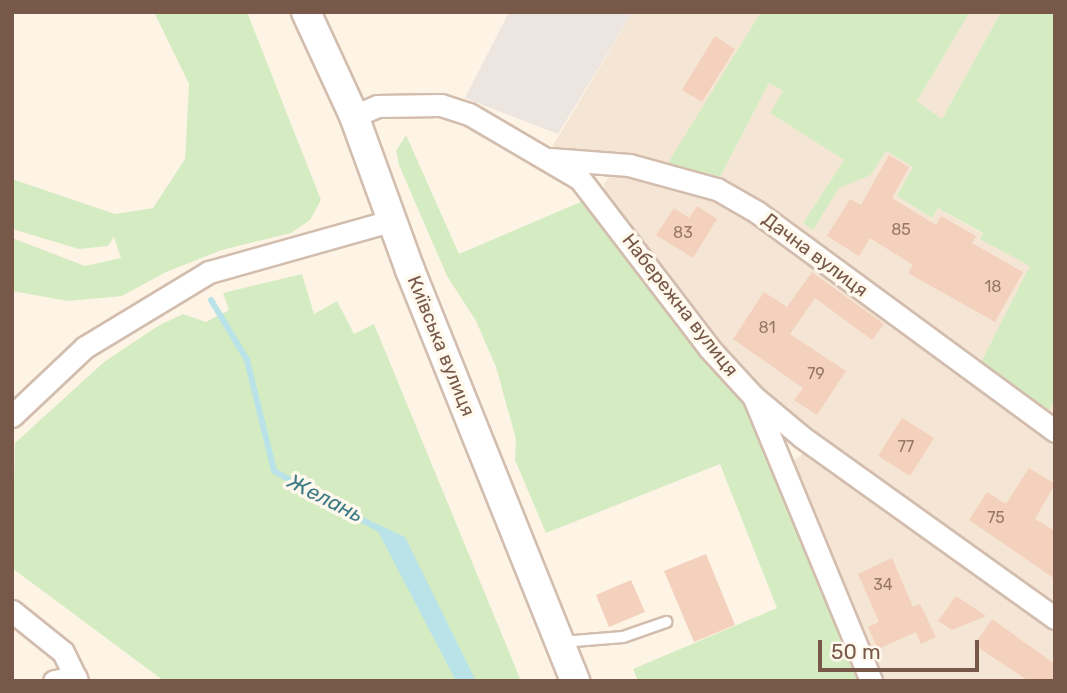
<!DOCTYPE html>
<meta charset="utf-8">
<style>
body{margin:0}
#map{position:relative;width:1067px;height:693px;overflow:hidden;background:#fdf4e6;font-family:Rubik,sans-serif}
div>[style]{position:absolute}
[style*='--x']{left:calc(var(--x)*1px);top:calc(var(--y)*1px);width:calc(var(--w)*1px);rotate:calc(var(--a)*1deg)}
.residential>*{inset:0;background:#f5e5d4}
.industrial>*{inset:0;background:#ede6e0}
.green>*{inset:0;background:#d5ecc3}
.water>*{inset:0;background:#b9e3e8}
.stream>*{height:6px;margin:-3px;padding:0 3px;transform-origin:3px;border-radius:3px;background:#b9e3e8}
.building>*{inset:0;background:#f4d1bc}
.roads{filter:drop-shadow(2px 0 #d2bdae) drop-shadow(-2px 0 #d2bdae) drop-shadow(0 2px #d2bdae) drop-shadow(0 -2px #d2bdae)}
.service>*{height:10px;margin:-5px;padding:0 5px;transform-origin:5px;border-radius:5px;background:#fff}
.minor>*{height:21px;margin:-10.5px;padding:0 10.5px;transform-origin:10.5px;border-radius:10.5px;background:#fff}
.secondary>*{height:28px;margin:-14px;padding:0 14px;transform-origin:14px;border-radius:14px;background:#fff}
span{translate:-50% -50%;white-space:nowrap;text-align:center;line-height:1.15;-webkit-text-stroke:7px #fff8ed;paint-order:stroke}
.number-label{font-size:16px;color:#977766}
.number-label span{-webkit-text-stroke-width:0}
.street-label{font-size:19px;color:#785949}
.water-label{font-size:21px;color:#3f7b85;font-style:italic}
.frame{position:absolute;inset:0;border:14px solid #785949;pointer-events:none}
.scale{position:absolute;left:818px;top:640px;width:161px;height:32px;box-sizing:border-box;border:4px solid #785949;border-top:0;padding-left:9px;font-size:21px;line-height:24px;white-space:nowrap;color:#785949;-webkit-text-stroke:5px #fff8ed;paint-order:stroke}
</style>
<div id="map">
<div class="residential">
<div style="clip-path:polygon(633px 12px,761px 12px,669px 163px,720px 177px,769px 83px,783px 91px,770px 113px,844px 160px,803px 223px,813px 229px,839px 187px,871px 175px,886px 151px,914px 167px,897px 196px,932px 218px,938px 208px,983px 234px,981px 239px,1031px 266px,979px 366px,1047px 414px,1055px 400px,1055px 608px,843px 457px,760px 391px,714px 343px,606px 194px,604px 184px,610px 176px,622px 172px,552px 147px)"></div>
<div style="clip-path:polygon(970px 12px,1001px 12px,942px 119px,917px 101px)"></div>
<div style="clip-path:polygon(805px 452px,1055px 628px,1055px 681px,885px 681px,794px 468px,793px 461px)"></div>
</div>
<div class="industrial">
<div style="clip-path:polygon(509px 12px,633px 12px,558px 134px,465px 98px)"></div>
</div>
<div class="green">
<div style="clip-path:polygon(154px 12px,247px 12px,321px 200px,310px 220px,291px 233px,222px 250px,166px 272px,122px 296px,68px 301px,12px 291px,12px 238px,85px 266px,121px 258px,114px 237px,108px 246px,79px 249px,12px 229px,12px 179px,115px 214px,153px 208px,185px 159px,189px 84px)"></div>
<div style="clip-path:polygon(761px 12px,970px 12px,917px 101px,942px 119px,1001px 12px,1055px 12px,1055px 400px,1047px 414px,979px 366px,1030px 266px,980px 239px,983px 233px,938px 208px,932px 218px,897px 196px,913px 167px,886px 151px,871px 175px,839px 188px,813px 230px,803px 223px,844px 160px,770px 113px,783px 91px,769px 83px,720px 177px,668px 163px)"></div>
<div style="clip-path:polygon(406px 135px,459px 254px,583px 201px,698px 353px,744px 405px,859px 681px,638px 681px,633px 669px,777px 608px,720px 464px,546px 533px,515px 460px,516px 439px,496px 367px,476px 321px,447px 276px,399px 165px,396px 151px)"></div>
<div style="clip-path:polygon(302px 274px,314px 314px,337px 301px,354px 334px,374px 324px,521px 681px,164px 681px,12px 568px,15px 443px,104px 362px,158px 326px,183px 314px,206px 322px,229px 310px,223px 293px)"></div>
</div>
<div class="water">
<div style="clip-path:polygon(373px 522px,405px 537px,476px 681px,456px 681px)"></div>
</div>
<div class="stream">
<div style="--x:211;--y:300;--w:70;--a:59"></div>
<div style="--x:247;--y:360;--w:114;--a:76.3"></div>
<div style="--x:274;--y:471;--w:118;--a:29"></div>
</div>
<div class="building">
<div style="clip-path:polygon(715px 36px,735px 49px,702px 102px,682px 90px)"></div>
<div style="clip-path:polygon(889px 155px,909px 167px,892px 198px,936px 225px,941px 216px,976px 236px,972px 243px,1023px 272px,995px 322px,908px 273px,913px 265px,870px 238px,859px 256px,827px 236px,850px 199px,861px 205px)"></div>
<div style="clip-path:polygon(697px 206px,717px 219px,693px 258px,656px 235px,674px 208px,689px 218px)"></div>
<div style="clip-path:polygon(812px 272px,884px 324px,872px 340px,815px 298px,790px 334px,846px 371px,817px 415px,794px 400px,803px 388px,733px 339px,764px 292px,787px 307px)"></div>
<div style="clip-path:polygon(902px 418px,934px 438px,910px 476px,878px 456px)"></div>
<div style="clip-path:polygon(1029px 468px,1055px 484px,1035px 519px,1055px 531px,1055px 579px,969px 520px,987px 492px,1006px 504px)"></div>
<div style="clip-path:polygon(706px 554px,735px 625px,694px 642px,664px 571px)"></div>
<div style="clip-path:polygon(892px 558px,913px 607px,920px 604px,936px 637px,921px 644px,916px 632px,878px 649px,868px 627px,879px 622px,858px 574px)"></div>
<div style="clip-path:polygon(631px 580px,645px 612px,609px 627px,596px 595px)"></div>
<div style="clip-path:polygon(956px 596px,986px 616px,952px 630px,938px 621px)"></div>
<div style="clip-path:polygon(992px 619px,1055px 664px,1055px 681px,1029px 681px,974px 645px)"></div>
</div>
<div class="roads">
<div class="service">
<div style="--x:562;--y:642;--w:61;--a:-4.7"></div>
<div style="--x:623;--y:637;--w:46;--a:-19.2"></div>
</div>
<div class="minor">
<div style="--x:354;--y:116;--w:25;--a:-23"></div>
<div style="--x:377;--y:106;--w:64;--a:-0.9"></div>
<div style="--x:441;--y:105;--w:29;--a:18"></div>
<div style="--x:469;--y:114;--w:129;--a:30.4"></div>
<div style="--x:580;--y:179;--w:213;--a:52.6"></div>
<div style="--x:709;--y:348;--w:65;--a:47.5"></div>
<div style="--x:753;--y:396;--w:64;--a:39.9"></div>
<div style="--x:802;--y:437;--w:311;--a:35.6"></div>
<div style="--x:550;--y:159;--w:79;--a:4.3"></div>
<div style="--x:629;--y:165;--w:91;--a:15.3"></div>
<div style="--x:717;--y:189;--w:46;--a:29.9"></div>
<div style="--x:757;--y:212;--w:370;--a:36.3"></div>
<div style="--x:754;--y:398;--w:306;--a:67.5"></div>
<div style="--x:12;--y:416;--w:100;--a:-43.4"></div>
<div style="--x:85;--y:347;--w:145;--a:-31.2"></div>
<div style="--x:209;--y:272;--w:189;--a:-15.7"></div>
<div style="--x:12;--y:611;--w:65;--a:38.8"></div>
<div style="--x:63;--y:652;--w:32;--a:64"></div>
<div style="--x:54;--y:681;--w:22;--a:-10"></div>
</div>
<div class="secondary">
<div style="--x:306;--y:12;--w:115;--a:65.2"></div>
<div style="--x:354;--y:116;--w:164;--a:70"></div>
<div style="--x:410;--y:270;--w:443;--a:68.1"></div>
</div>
</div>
<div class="number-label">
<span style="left:901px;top:230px">85</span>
<span style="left:683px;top:233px">83</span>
<span style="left:993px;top:287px">18</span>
<span style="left:767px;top:328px">81</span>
<span style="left:816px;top:374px">79</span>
<span style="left:906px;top:447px">77</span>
<span style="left:996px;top:518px">75</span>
<span style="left:883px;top:585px">34</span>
</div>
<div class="street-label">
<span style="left:815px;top:255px;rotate:37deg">Дачна вулиця</span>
<span style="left:680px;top:305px;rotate:52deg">Набережна вулиця</span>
<span style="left:441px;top:346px;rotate:68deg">Київська вулиця</span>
</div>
<div class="water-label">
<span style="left:325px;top:498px;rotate:27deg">Желань</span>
</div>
<div class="frame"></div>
<div class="scale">50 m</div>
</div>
